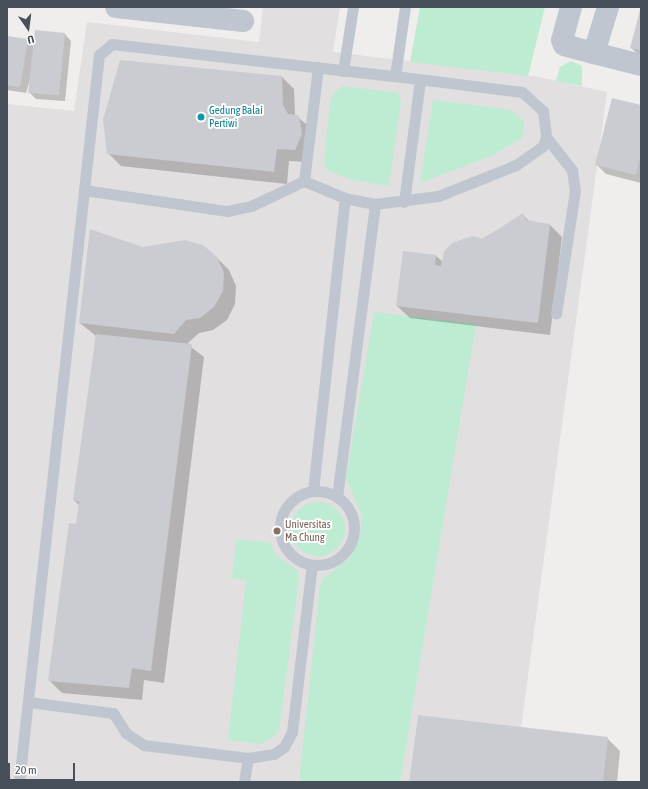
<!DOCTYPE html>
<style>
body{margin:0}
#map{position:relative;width:648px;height:789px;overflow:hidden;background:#f0eded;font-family:"Asap Condensed",sans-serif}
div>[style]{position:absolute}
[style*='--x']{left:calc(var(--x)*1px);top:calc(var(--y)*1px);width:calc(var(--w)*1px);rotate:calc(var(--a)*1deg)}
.education>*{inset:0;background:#e1dfdf}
.green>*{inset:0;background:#bdecd3}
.round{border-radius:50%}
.shadow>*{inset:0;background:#0003}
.building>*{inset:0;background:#caccd2}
.lane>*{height:11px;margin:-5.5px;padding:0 5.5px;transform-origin:5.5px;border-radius:5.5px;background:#bfc6cf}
.lane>.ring{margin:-5.5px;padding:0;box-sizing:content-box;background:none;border:11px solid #bfc6cf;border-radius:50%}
.street>*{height:22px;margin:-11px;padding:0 11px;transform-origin:11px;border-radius:11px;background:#bfc6cf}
.dots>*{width:11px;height:11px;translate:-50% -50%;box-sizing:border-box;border:2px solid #fff;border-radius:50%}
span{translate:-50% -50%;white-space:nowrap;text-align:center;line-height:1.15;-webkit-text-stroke:4px #fff;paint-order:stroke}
.culture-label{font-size:11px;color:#0d838f}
.left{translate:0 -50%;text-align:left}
.education-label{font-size:11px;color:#785e54}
.frame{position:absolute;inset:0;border:8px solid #474f5a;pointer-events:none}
.north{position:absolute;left:8px;top:8px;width:40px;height:40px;-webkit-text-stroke:3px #fff;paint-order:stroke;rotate:166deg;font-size:11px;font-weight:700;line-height:16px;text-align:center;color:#474f5a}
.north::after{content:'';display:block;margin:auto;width:14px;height:18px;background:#474f5a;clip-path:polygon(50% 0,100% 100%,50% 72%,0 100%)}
.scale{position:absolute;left:8px;top:763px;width:67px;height:18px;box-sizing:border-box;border:2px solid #474f5a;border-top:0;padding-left:5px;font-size:12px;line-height:14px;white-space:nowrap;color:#474f5a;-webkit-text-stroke:3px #fff;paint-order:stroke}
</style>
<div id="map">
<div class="education">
<div style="clip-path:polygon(263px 7px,340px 7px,333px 52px,534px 76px,607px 92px,521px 728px,418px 715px,409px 782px,7px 782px,7px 104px,74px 111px,87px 22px,259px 42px)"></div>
</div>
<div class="green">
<div style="clip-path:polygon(420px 7px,545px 7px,528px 76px,410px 62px)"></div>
<div style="clip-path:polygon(571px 61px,582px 66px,582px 86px,556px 81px,560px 67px)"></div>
<div style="clip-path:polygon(343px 86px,398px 93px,401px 101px,389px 186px,353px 180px,328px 171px,324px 162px,330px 101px,334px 92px)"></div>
<div style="clip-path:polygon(433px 100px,511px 110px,524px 121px,522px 138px,491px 156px,420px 183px)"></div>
<div style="clip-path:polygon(374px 312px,476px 324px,400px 782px,299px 782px,320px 586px,323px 579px,350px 558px,360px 537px,362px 516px,346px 478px)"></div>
<div class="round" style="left:291px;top:502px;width:54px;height:54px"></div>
<div style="clip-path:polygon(236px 540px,270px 542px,276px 555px,298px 571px,299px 578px,279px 731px,263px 744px,228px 740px,246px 580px,232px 578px)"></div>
</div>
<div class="shadow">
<div style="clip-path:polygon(641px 7px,641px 57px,631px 48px)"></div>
<div style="clip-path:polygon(65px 34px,71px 41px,65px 101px,36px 99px,29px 92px,31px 76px,26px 93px,7px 90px,7px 37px,27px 40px,34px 47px)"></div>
<div style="clip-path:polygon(282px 77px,294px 89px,295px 115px,311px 128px,308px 162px,289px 161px,287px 184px,121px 166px,108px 153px)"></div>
<div style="clip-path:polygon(641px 106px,641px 183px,606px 174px,596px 164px)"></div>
<div style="clip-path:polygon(523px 215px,530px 222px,550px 225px,562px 237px,550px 335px,410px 318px,397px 306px,404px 252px,436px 256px,443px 262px)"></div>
<div style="clip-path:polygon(143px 248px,216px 257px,229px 270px,236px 286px,235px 304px,227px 320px,213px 330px,199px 333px,187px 344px,204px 357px,164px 683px,144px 680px,142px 700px,62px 693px,49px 680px,77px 525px,79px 505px,74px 500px,96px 336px,80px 323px)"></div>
<div style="clip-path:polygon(607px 738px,620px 751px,617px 782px,410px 782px)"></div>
</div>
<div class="building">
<div style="clip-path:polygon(641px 7px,641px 50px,630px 48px)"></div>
<div style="clip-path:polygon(35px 30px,65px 33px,59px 95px,28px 93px)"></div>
<div style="clip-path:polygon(7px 36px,28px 39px,20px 87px,7px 85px)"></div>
<div style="clip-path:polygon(120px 60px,282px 76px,283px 105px,288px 114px,299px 115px,302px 134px,295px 150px,277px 149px,274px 172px,107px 154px,103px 120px)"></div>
<div style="clip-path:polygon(612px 98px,641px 105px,641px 154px,636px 175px,595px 165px)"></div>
<div style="clip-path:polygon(523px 213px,526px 220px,550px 224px,538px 323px,396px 306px,403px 251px,436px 255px,435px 265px,441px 266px,444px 252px,452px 243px,472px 236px,483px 239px)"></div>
<div style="clip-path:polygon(90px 229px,143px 247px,185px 240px,203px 245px,217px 257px,224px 273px,223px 291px,214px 307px,200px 318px,186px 320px,174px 334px,79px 323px)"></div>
<div style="clip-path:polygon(96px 334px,192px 344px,151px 671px,132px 668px,129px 688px,48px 681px,69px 523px,76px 524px,79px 502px,73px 500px)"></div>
<div style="clip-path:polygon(418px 715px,608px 737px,603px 782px,409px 782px)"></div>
</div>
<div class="lane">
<div style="--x:343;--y:71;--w:65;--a:-81.1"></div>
<div style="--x:395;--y:76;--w:70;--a:-81.8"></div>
<div style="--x:546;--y:137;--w:42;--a:51.8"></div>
<div style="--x:572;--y:170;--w:21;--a:82"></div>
<div style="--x:575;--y:191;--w:124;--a:98.8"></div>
<div style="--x:84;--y:190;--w:136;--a:-83.7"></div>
<div style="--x:99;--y:55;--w:17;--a:-40"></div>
<div style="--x:112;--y:44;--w:285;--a:6.5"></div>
<div style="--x:395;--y:76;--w:128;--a:7.2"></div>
<div style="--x:522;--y:92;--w:28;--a:42"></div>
<div style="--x:543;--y:111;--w:26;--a:83"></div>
<div style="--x:546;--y:137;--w:9;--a:108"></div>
<div style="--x:543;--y:146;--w:33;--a:145"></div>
<div style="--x:516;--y:165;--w:84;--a:158.3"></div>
<div style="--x:438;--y:196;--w:64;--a:172.8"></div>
<div style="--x:375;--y:204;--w:31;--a:-169"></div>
<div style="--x:345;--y:198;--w:44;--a:-157.5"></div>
<div style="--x:304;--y:181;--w:115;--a:-83"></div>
<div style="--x:404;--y:202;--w:123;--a:-82.5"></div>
<div class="ring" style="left:280px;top:491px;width:63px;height:63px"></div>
<div style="--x:313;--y:491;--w:295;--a:-83.8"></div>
<div style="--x:337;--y:497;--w:295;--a:-82.6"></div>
<div style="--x:29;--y:702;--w:85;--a:7.5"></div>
<div style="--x:113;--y:713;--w:24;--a:57"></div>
<div style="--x:126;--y:733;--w:22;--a:34"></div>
<div style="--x:144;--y:745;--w:105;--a:7.1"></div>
<div style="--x:248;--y:758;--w:26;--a:-9"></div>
<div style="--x:274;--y:754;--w:12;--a:-35"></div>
<div style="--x:284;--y:747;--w:17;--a:-62"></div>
<div style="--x:292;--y:732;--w:168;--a:-83.2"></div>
<div style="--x:19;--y:782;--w:596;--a:-83.73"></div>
<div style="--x:84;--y:190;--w:145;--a:8.4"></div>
<div style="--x:227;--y:211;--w:25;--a:-12"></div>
<div style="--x:251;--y:206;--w:59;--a:-25.3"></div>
<div style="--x:244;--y:782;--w:24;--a:-81"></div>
</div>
<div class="street">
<div style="--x:116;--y:7;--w:128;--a:6.3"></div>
<div style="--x:571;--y:7;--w:34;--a:105"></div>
<div style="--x:562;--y:40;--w:5;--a:68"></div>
<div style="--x:564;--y:45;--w:31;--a:15"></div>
<div style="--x:594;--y:53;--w:48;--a:-73.1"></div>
<div style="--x:594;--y:53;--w:49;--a:14.3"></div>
</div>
<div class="dots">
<div style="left:201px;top:117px;background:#0f9aa8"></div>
<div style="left:277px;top:531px;background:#8d6e63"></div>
</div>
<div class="culture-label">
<span class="left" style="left:209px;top:117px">Gedung Balai<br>Pertiwi</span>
</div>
<div class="education-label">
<span class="left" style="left:285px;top:531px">Universitas<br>Ma Chung</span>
</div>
<div class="frame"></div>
<div class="north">U</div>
<div class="scale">20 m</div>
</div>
